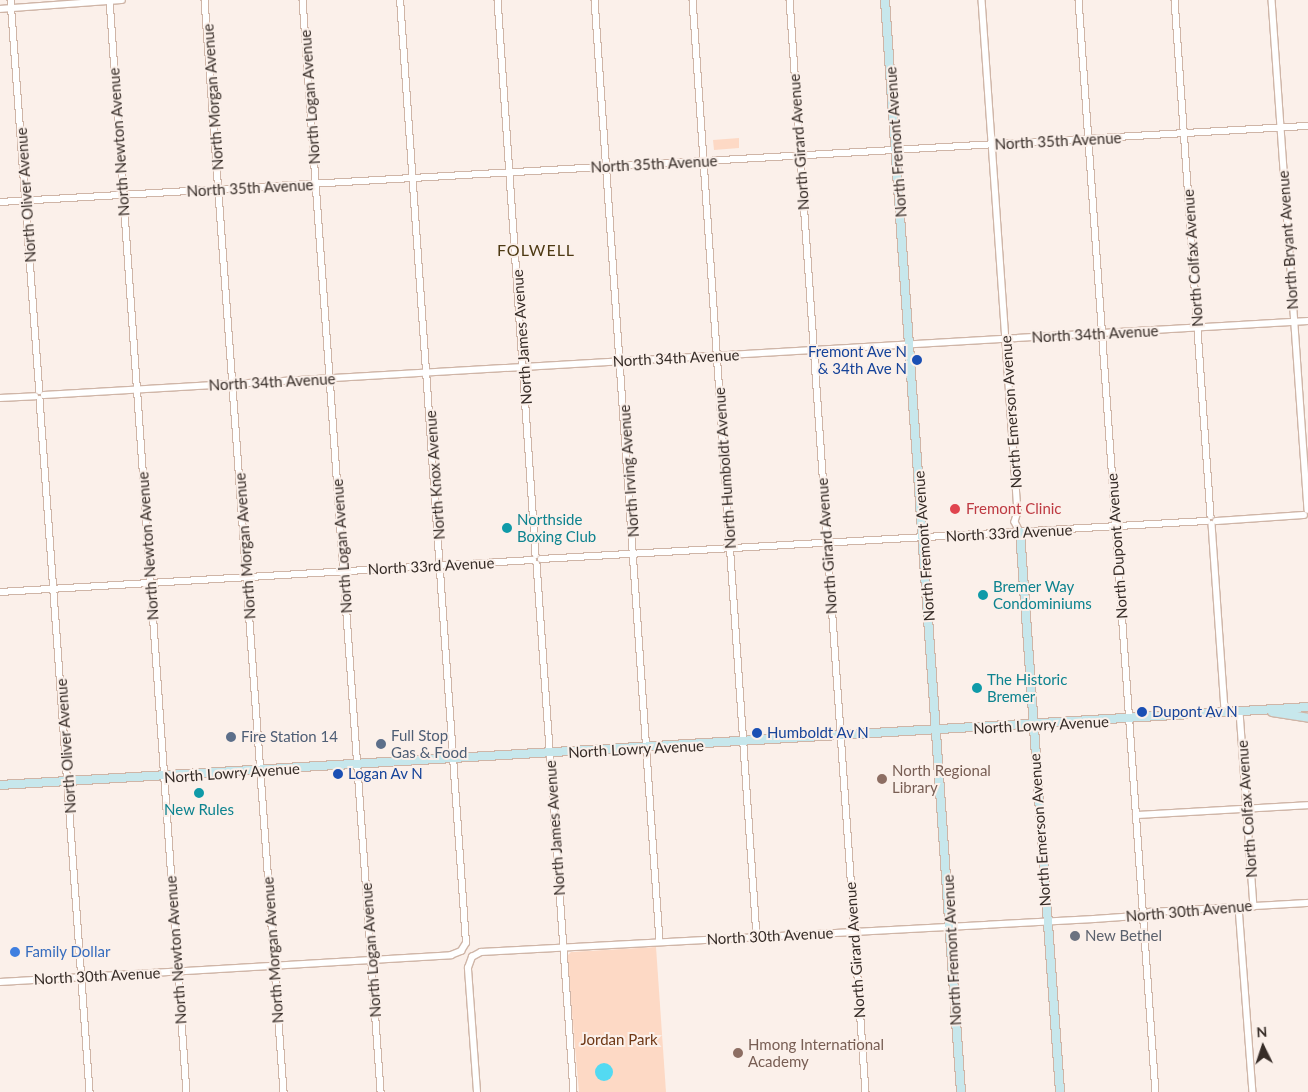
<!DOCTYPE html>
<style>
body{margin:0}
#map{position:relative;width:1308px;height:1092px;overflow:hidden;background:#fbf0ea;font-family:Lato,sans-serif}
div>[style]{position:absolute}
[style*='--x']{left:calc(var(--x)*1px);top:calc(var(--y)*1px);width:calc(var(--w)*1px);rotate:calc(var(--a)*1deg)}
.green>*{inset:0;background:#fdd9c5}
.water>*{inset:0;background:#53daf2}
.round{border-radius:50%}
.roads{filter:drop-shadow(1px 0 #cfb5a7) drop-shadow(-1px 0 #cfb5a7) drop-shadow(0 1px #cfb5a7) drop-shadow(0 -1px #cfb5a7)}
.street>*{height:5.5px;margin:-2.75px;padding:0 2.75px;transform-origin:2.75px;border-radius:2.75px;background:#fff}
.secondary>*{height:8px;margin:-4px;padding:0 4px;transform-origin:4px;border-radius:4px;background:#c7e7ec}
.dots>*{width:14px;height:14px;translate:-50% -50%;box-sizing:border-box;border:2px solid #fbf0ea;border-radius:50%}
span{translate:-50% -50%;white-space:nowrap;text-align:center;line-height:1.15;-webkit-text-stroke:4px #fbf0ea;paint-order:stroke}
.street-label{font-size:15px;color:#362c27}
.transit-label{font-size:15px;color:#164399}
.right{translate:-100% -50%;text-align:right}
.left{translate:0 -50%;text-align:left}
.health-label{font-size:15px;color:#be3a42}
.culture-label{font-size:15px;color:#0d838f}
.service-label{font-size:15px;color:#4e5e75}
.education-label{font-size:15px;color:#785e54}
.worship-label{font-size:15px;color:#5b616d}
.shop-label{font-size:15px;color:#366cbe}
.park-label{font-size:15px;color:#6e3715}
.neighbourhood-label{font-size:16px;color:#4d3913;letter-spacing:1px}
.north{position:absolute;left:1238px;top:1022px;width:50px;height:50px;-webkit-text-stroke:4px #fbf0ea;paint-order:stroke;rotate:356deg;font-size:14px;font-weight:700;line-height:20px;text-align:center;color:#362c27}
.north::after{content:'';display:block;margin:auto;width:18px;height:22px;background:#362c27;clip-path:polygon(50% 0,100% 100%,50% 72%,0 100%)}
</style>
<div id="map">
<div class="green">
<div style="clip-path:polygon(739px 138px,739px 148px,714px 150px,713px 140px)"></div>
<div style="clip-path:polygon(656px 947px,666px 1092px,579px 1092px,567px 956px,571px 952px)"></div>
</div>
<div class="water">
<div class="round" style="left:595px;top:1063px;width:18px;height:18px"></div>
</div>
<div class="roads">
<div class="street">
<div style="--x:11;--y:0;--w:392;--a:85.8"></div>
<div style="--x:110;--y:0;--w:1095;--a:85.97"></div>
<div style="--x:205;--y:0;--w:1095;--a:85.86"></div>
<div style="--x:303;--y:0;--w:1095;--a:85.91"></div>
<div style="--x:498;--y:0;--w:556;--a:86.08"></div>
<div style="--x:595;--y:0;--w:943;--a:86.05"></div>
<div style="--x:693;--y:0;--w:938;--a:86.09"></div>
<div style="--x:790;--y:0;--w:1095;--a:86.02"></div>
<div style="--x:982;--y:0;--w:513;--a:85.98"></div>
<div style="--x:1018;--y:512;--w:10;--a:107"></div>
<div style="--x:1015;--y:522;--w:11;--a:63"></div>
<div style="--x:1079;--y:0;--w:1095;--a:85.97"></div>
<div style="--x:1175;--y:0;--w:517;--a:86.01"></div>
<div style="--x:1272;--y:0;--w:511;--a:85.96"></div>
<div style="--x:0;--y:9;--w:122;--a:-4.2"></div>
<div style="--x:0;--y:202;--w:1310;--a:-3.33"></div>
<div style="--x:44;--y:395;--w:1266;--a:-3.35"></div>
<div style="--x:0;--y:398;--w:35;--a:-3"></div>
<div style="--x:40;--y:399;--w:695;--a:85.87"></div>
<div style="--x:1216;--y:521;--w:88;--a:-3.9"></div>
<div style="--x:1212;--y:524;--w:188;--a:86"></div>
<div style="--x:541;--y:559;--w:667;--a:-3.27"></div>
<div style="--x:537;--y:564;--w:529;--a:85.99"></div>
<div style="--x:0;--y:592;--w:534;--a:-3.44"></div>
<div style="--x:1240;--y:712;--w:195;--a:85.9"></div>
<div style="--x:1136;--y:815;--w:172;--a:-3.3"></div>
<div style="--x:1239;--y:907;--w:186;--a:85.7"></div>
<div style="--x:0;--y:982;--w:452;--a:-3.4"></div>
<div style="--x:451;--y:955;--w:11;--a:-22"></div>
<div style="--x:461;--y:951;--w:9;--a:-58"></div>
<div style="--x:466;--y:943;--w:945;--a:-94"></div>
<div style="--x:477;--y:1092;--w:124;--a:-94.2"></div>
<div style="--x:468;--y:968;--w:12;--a:-70"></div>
<div style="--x:472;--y:957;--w:10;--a:-29"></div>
<div style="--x:481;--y:952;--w:614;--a:-3.08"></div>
<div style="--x:1094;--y:919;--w:42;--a:-4.1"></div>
<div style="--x:1136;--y:916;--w:15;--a:-16"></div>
<div style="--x:1150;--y:912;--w:158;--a:-3.3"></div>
</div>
<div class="secondary">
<div style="--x:885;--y:0;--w:1095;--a:86.02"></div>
<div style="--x:1020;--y:532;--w:561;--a:85.91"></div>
<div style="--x:1272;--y:712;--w:36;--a:9"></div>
<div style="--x:0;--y:785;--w:1310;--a:-3.41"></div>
</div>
</div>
<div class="dots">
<div style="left:917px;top:360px;background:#1a4fb4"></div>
<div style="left:955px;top:509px;background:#e0444e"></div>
<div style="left:507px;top:528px;background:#0f9aa8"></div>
<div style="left:983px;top:595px;background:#0f9aa8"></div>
<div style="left:977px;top:688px;background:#0f9aa8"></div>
<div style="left:1142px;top:712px;background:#1a4fb4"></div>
<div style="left:757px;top:733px;background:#1a4fb4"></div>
<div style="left:231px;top:737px;background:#5c6f8a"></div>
<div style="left:381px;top:744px;background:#5c6f8a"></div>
<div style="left:338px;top:774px;background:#1a4fb4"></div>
<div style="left:882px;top:779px;background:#8d6e63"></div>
<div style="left:199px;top:793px;background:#0f9aa8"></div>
<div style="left:1075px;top:936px;background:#6b7280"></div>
<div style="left:15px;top:952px;background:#3f7fe0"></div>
<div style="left:738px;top:1053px;background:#8d6e63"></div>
</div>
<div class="street-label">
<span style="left:213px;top:97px;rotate:-94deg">North Morgan Avenue</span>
<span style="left:310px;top:97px;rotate:-94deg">North Logan Avenue</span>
<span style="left:1058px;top:141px;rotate:-3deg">North 35th Avenue</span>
<span style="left:119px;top:142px;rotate:-94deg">North Newton Avenue</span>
<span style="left:799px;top:142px;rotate:-94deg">North Girard Avenue</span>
<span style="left:896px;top:142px;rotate:-94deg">North Fremont Avenue</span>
<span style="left:654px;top:164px;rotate:-3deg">North 35th Avenue</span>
<span style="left:250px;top:188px;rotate:-3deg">North 35th Avenue</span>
<span style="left:26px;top:195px;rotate:-94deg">North Oliver Avenue</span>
<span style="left:1288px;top:240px;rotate:-94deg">North Bryant Avenue</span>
<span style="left:1193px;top:258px;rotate:-94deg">North Colfax Avenue</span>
<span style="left:1095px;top:334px;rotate:-3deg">North 34th Avenue</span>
<span style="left:522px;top:337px;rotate:-94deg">North James Avenue</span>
<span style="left:676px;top:358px;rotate:-3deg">North 34th Avenue</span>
<span style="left:272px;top:382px;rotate:-3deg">North 34th Avenue</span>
<span style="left:1011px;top:412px;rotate:-94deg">North Emerson Avenue</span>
<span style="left:725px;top:468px;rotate:-94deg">North Humboldt Avenue</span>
<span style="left:629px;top:471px;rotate:-94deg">North Irving Avenue</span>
<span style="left:435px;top:475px;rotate:-94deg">North Knox Avenue</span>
<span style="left:1009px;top:533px;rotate:-3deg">North 33rd Avenue</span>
<span style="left:148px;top:546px;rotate:-94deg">North Newton Avenue</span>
<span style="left:245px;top:546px;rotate:-94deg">North Morgan Avenue</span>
<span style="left:342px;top:546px;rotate:-94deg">North Logan Avenue</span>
<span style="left:827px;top:546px;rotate:-94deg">North Girard Avenue</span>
<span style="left:924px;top:546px;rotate:-94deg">North Fremont Avenue</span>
<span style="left:1117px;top:546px;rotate:-94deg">North Dupont Avenue</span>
<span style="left:431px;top:566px;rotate:-3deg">North 33rd Avenue</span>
<span style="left:1041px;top:725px;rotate:-3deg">North Lowry Avenue</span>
<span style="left:66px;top:746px;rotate:-94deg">North Oliver Avenue</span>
<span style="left:636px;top:749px;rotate:-3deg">North Lowry Avenue</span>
<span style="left:232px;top:773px;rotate:-4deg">North Lowry Avenue</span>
<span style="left:1247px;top:809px;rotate:-94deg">North Colfax Avenue</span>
<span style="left:555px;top:828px;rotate:-94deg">North James Avenue</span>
<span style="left:1040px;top:830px;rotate:-94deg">North Emerson Avenue</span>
<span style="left:1189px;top:911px;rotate:-5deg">North 30th Avenue</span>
<span style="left:770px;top:936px;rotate:-3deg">North 30th Avenue</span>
<span style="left:176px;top:950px;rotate:-94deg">North Newton Avenue</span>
<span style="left:273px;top:950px;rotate:-94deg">North Morgan Avenue</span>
<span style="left:371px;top:950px;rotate:-94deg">North Logan Avenue</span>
<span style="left:855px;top:950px;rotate:-94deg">North Girard Avenue</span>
<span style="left:952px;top:950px;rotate:-93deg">North Fremont Avenue</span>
<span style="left:97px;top:976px;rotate:-3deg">North 30th Avenue</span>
</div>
<div class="transit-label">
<span class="right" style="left:907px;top:360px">Fremont Ave N<br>&amp; 34th Ave N</span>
<span class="left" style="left:1152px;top:712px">Dupont Av N</span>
<span class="left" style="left:767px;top:733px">Humboldt Av N</span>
<span class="left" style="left:348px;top:774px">Logan Av N</span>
</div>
<div class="health-label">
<span class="left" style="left:966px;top:509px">Fremont Clinic</span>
</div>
<div class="culture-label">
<span class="left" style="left:517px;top:528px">Northside<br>Boxing Club</span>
<span class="left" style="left:993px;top:595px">Bremer Way<br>Condominiums</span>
<span class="left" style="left:987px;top:688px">The Historic<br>Bremer</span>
<span style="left:199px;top:810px">New Rules</span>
</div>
<div class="service-label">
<span class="left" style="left:391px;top:744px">Full Stop<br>Gas &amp; Food</span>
<span class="left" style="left:241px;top:737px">Fire Station 14</span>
</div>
<div class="education-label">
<span class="left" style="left:892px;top:779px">North Regional<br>Library</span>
<span class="left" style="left:748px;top:1053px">Hmong International<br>Academy</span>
</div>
<div class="worship-label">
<span class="left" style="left:1085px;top:936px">New Bethel</span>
</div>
<div class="shop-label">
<span class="left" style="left:25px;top:952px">Family Dollar</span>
</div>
<div class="park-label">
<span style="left:619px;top:1040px">Jordan Park</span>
</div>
<div class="neighbourhood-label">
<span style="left:536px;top:250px">FOLWELL</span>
</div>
<div class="north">N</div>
</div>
